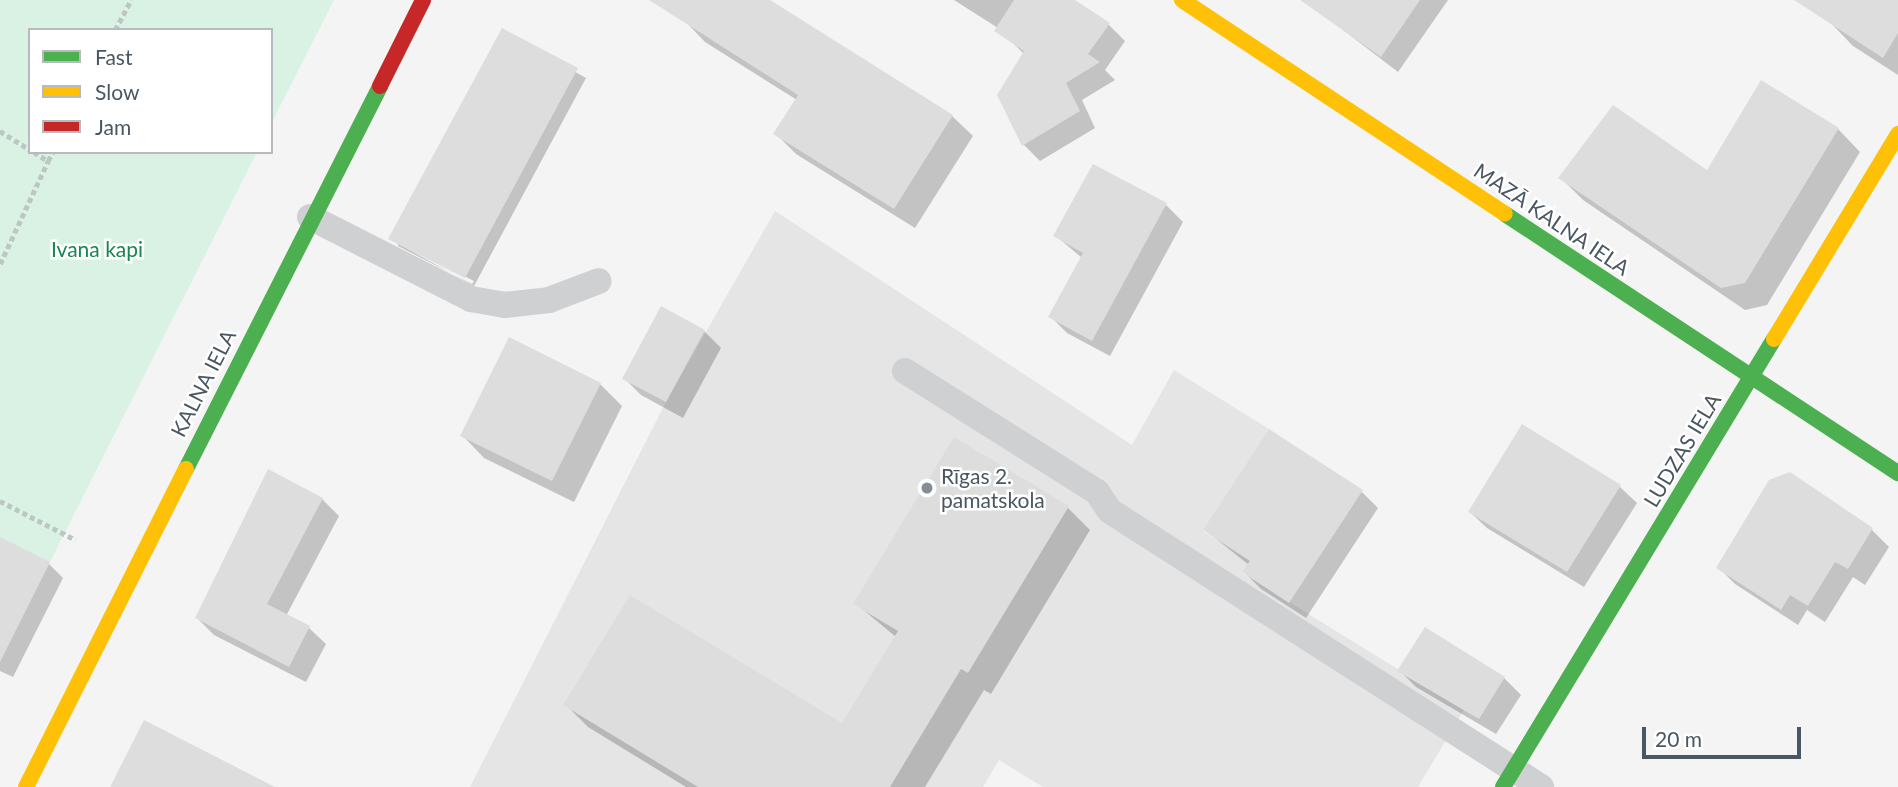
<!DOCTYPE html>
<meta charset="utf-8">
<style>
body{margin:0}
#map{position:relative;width:1898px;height:787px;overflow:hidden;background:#f4f4f4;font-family:Lato,sans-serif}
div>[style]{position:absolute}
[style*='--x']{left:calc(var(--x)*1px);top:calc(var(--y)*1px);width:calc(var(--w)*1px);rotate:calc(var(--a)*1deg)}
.education>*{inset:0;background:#e6e5e6}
.green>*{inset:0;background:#d9f2e3}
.shadow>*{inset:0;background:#0003}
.building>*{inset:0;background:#ddddde}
.path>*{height:4.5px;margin-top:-2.25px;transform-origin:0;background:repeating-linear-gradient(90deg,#bcc7c4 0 5px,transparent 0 8.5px)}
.lane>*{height:26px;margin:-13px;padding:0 13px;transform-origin:13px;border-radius:13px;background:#ced0d2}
.fast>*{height:16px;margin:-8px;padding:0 8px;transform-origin:8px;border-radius:8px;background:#4caf50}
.slow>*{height:16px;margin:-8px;padding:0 8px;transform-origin:8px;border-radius:8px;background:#ffc107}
.jam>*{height:16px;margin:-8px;padding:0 8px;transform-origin:8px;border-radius:8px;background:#c62828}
.dots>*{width:19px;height:19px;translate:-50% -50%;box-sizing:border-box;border:4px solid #fff;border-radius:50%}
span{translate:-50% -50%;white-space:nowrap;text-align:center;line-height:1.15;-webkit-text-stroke:5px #fff;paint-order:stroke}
.street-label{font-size:21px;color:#4a5661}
.park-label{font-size:21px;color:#17864f}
.poi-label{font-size:21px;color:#4a5661}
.left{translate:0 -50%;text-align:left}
.legend{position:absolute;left:28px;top:28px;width:245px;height:126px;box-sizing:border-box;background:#fff;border:2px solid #b7bbc0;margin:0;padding:9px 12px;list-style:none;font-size:21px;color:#4a5661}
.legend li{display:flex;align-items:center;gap:14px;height:35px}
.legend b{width:35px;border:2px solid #b7bbc0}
.scale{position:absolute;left:1642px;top:727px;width:159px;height:32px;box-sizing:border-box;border:4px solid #4a5661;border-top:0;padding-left:9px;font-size:21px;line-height:24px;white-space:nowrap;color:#4a5661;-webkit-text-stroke:5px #fff;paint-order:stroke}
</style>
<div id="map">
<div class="education">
<div style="clip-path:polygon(775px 211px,1132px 445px,1174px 370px,1269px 429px,1203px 531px,1250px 561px,1242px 573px,1464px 710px,1418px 787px,1043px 787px,999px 760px,983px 787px,470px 787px,666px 402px)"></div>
</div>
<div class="green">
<div style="clip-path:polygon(0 0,334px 0,271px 124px,271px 30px,30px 30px,30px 152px,257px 152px,50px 562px,0 591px)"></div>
</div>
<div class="shadow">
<div style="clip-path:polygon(698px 0,768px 0,952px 116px,973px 136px,915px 228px,796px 154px,775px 133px,797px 100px,705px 42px,685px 21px)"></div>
<div style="clip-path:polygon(954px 0,1071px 0,1108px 24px,1125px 41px,1105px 70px,1115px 80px,1082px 100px,1095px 128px,1040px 161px,1024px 145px,1024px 54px,998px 28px)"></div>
<div style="clip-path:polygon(1330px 0,1448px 0,1398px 72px,1321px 13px)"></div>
<div style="clip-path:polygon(1841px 0,1898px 0,1898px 75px,1853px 46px,1828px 20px)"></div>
<div style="clip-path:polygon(evenodd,503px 31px,586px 78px,474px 286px,390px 239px,503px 31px,398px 242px,474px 281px,472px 284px,398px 246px,398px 242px)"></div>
<div style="clip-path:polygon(1838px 129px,1860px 152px,1767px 305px,1745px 310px,1583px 200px,1561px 178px,1708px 173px)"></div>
<div style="clip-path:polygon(1166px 205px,1183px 222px,1110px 356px,1067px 333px,1051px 317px,1082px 258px,1056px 236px)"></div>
<div style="clip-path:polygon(704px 331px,721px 348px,683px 418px,641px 395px,624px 378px)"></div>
<div style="clip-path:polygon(600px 384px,622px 406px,574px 502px,484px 458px,462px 435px)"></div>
<div style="clip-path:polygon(1523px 426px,1620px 487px,1637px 503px,1584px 587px,1487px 528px,1470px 512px)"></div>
<div style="clip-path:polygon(1790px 474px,1872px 530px,1889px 547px,1865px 585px,1853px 577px,1825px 622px,1807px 610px,1798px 625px,1735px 584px,1718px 567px)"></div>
<div style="clip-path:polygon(1362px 492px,1378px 508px,1306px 618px,1261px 589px,1244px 572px,1249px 565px,1205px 530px)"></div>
<div style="clip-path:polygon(322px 499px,339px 516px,286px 616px,309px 628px,326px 644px,306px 682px,214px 635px,197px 618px)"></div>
<div style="clip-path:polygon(1068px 508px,1090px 530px,991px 694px,984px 690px,925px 787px,686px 787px,588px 727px,566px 705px,843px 726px,896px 637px,855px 603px)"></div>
<div style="clip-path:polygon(0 540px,49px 564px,63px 578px,13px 677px,0 671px)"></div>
<div style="clip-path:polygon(1400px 671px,1504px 678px,1521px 695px,1496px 734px,1416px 687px)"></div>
</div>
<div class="building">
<div style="clip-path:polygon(649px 0,770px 0,953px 115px,894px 209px,773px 134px,798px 95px)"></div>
<div style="clip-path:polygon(1014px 0,1075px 0,1110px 23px,1088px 54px,1100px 62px,1066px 83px,1080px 111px,1022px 146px,997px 95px,1024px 51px,994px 31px)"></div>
<div style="clip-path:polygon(1300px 0,1420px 0,1381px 57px)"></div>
<div style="clip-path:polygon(1794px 0,1898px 0,1898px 33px,1883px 58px)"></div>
<div style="clip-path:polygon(502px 28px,578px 68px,465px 278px,388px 239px)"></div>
<div style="clip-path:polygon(1761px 80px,1839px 128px,1745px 283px,1721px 288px,1558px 178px,1613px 105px,1707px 170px)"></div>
<div style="clip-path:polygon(1093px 164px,1167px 203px,1092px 341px,1048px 317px,1083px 253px,1053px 236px)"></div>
<div style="clip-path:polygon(661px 306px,705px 330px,666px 402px,622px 379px)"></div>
<div style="clip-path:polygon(509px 337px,601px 383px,552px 481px,460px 436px)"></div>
<div style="clip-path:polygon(1522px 424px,1621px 485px,1567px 572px,1468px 512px)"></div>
<div style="clip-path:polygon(1269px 429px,1363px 490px,1289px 603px,1242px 572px,1250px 561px,1203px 530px)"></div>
<div style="clip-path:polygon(954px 437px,1069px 506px,968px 673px,961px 669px,890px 787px,698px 787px,563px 705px,630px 595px,842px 723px,898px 631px,853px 604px)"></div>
<div style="clip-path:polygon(268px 469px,323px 498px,267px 604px,310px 626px,289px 667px,195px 618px)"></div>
<div style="clip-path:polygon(1790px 472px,1873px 528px,1848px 569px,1835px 562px,1808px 606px,1790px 595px,1781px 610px,1716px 568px,1769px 480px)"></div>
<div style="clip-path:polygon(0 537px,50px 562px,0 662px)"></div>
<div style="clip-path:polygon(1425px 627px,1505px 677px,1479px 719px,1397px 671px)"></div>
<div style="clip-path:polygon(144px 720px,275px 787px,110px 787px)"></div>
</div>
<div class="path">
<div style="--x:115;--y:30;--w:34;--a:-62"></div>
<div style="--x:0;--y:131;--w:36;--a:32"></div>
<div style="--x:34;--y:152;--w:17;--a:33"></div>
<div style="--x:48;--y:161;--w:10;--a:-61"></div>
<div style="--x:0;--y:264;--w:114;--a:-65"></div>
<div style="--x:0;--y:501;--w:85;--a:27.2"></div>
</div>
<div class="lane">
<div style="--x:310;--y:217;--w:181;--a:27"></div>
<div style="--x:471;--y:299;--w:34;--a:10"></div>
<div style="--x:504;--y:305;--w:45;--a:-6.3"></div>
<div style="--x:549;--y:300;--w:53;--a:-20.8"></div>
<div style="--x:905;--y:371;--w:227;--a:32.2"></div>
<div style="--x:1097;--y:492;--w:23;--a:56"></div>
<div style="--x:1110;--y:511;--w:512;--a:32.63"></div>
</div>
<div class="fast">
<div style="--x:1505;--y:214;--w:471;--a:33.4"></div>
<div style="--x:186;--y:469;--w:429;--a:-63.1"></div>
<div style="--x:1503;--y:787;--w:524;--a:-58.83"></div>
</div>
<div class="slow">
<div style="--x:1182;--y:0;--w:387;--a:33.5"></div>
<div style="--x:1774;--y:339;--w:240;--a:-58.8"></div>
<div style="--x:26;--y:787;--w:356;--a:-63.3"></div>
</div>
<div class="jam">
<div style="--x:380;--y:86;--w:96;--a:-63.4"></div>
</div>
<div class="dots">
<div style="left:927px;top:488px;background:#868d94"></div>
</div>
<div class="street-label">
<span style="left:1552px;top:219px;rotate:34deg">MAZĀ KALNA IELA</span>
<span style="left:203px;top:383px;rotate:-63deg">KALNA IELA</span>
<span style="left:1682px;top:450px;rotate:-59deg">LUDZAS IELA</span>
</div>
<div class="park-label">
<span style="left:97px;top:249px">Ivana kapi</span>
</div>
<div class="poi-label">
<span class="left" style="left:941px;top:488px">Rīgas 2.<br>pamatskola</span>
</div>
<ul class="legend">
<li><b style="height:9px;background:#4caf50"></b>Fast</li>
<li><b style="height:9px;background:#ffc107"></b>Slow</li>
<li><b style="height:9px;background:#c62828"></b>Jam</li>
</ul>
<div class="scale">20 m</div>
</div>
